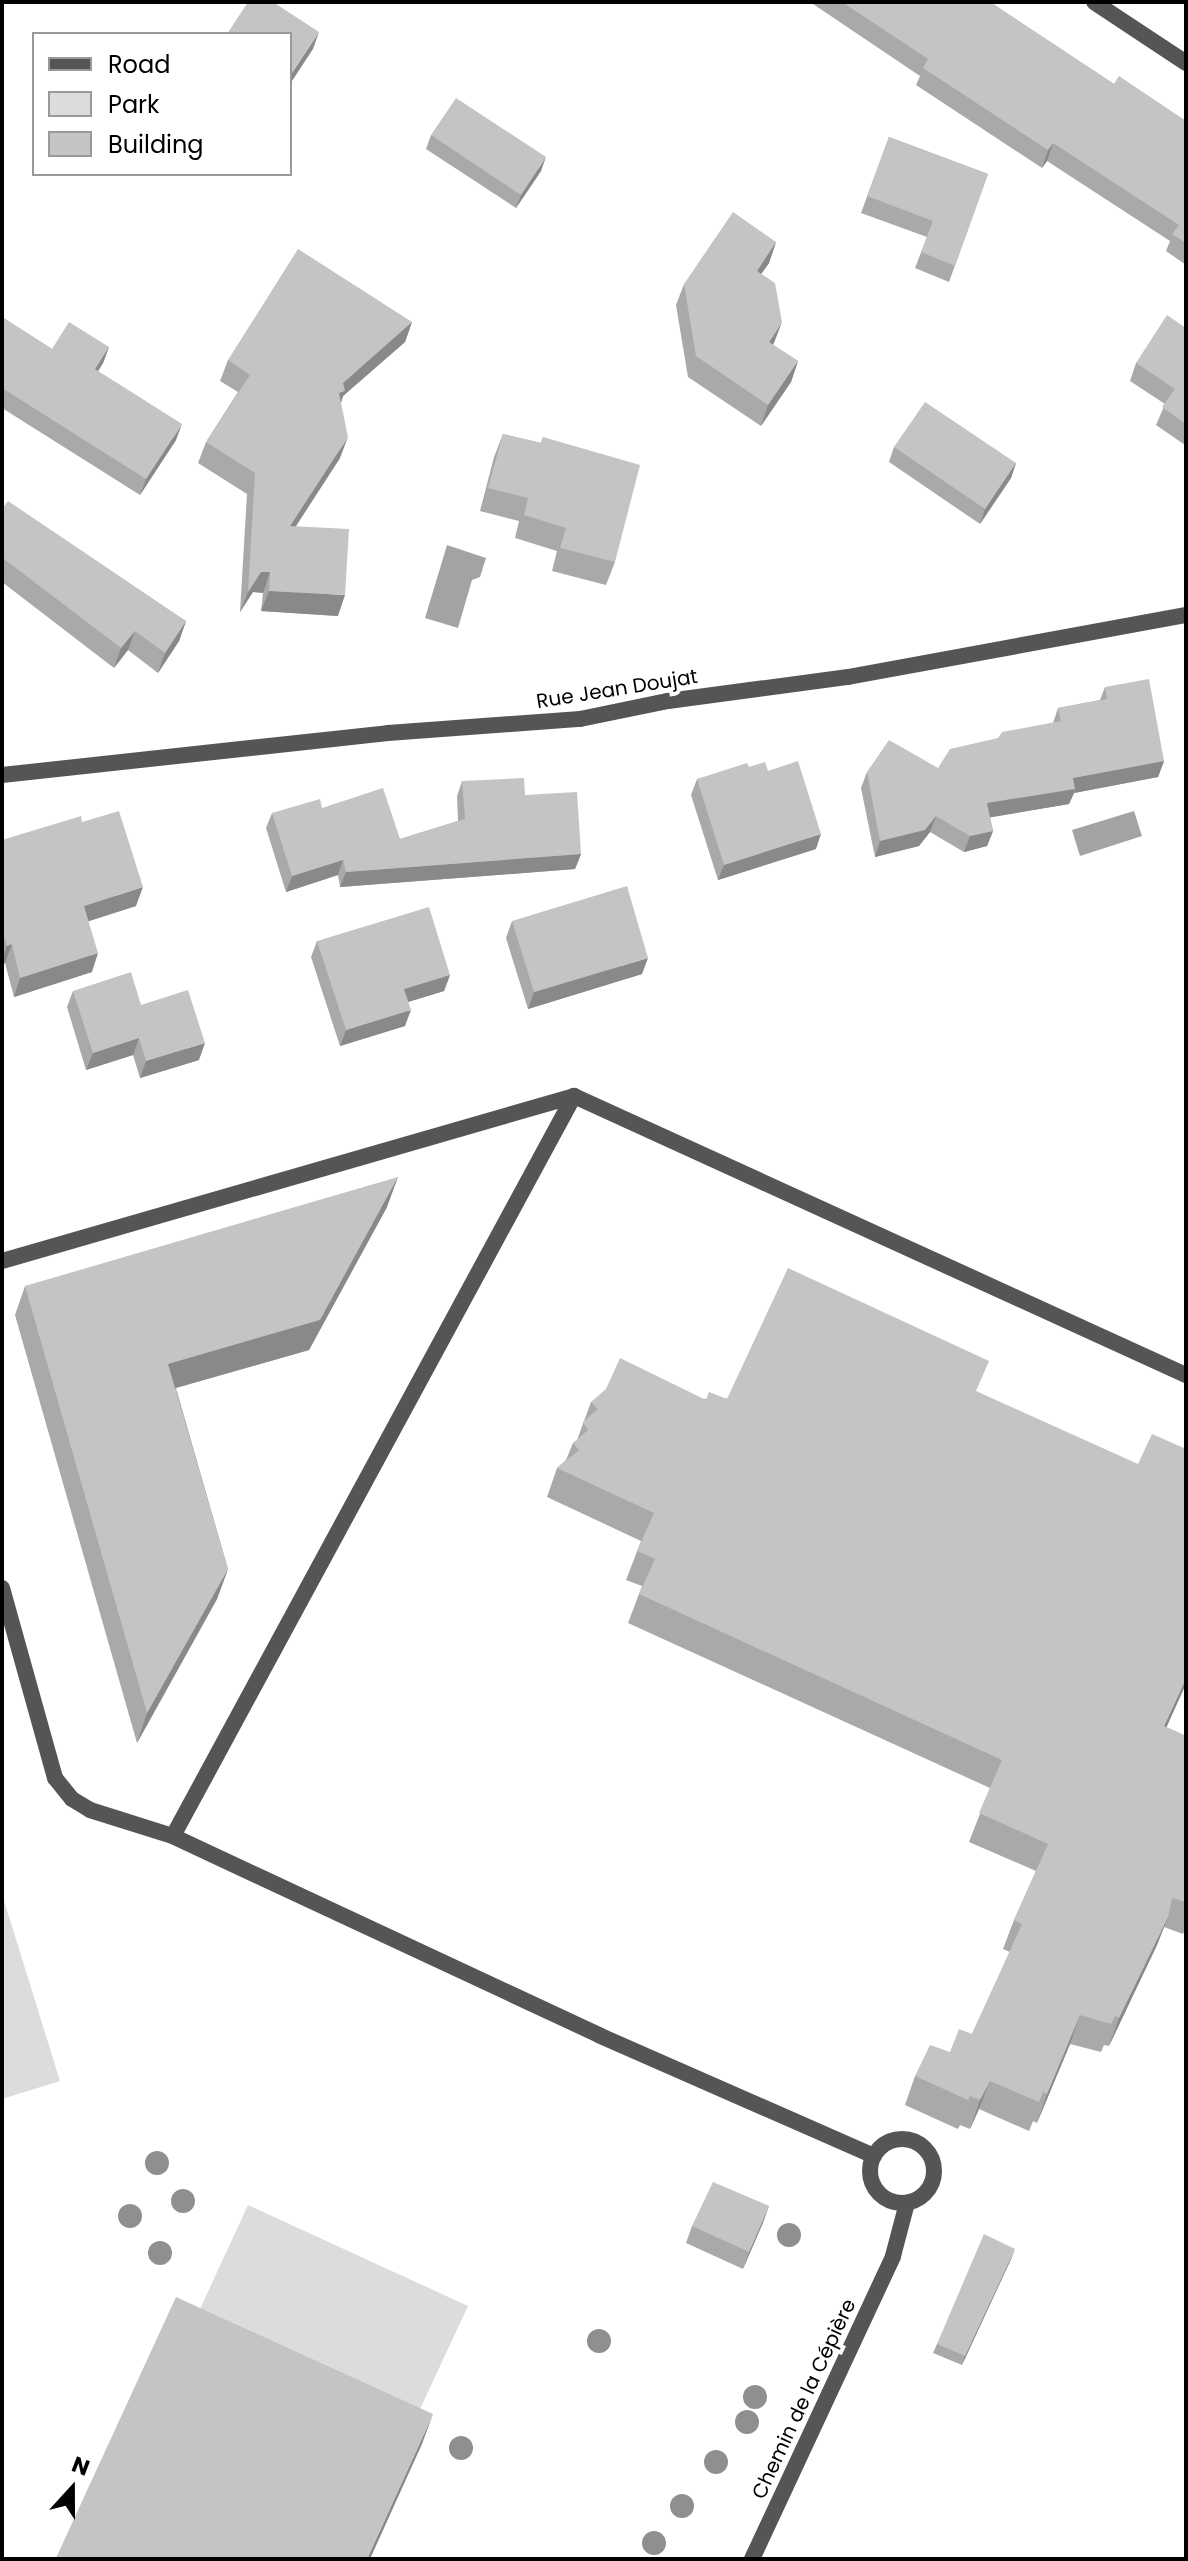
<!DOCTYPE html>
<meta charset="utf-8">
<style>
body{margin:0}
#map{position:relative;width:1188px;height:2561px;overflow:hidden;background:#fff;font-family:Poppins,sans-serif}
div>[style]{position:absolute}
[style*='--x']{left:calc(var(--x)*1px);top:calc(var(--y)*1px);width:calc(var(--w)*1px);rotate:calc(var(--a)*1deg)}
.green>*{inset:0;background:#dcdcdc}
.water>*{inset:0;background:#a3a3a3}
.service>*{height:16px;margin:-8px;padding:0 8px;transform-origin:8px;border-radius:8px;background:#555}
.service>.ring{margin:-8px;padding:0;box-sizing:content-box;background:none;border:16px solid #555;border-radius:50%}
.minor>*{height:16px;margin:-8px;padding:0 8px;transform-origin:8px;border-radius:8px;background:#555}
.trees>*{width:24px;height:24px;margin:-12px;border-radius:50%;background:#8f8f8f}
.wall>*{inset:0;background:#a9a9a9}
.shaded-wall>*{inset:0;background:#898989}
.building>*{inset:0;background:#c4c4c4}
span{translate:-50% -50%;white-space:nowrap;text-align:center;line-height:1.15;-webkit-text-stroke:8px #fff;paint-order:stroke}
.street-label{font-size:20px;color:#000}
.frame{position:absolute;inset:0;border:4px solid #000;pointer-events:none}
.legend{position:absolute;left:32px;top:32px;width:260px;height:144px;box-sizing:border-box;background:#fff;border:2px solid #999;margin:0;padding:10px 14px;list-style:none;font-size:24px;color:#000}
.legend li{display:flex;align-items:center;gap:16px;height:40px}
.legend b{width:40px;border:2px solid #999}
.north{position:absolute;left:32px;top:2449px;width:80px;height:80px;-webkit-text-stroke:6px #fff;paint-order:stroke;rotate:21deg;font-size:22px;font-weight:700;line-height:32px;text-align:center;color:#000}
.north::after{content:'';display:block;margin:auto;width:28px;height:36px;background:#000;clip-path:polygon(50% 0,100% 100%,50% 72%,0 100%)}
</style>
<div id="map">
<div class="green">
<div style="clip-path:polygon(2px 1894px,60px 2081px,2px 2099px)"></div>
<div style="clip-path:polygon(248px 2205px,468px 2306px,414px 2422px,194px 2322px)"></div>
</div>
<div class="water">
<div style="clip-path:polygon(447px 545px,486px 558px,480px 577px,472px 580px,458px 628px,425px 618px)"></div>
<div style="clip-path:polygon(1134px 811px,1142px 836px,1080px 856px,1072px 830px)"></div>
</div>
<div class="service">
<div style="--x:2;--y:1261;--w:595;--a:-16.09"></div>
<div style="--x:2;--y:1588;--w:197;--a:74.4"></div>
<div style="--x:55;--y:1778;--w:27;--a:51"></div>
<div style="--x:72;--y:1799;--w:21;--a:31"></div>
<div style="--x:90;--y:1810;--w:87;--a:17.4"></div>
<div class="ring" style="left:870px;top:2139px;width:48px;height:48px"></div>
<div style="--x:874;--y:2156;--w:300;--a:-156.3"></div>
<div style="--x:599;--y:2035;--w:470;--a:-155"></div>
<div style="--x:173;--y:1836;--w:842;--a:-61.55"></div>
<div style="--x:574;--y:1096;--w:673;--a:24.51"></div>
<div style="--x:893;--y:2256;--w:55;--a:-75.2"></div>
</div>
<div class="minor">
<div style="--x:1094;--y:2;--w:110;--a:33.5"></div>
<div style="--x:2;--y:775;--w:388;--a:-6.2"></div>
<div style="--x:388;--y:733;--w:193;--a:-4.2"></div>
<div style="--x:580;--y:719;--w:90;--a:-11.6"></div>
<div style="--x:668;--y:701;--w:182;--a:-7.6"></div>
<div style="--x:848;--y:677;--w:344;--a:-10.4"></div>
<div style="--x:752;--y:2559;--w:334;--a:-65"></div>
</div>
<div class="trees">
<div style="left:157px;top:2163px"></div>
<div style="left:183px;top:2201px"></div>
<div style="left:130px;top:2216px"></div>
<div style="left:789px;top:2235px"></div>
<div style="left:160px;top:2253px"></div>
<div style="left:599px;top:2341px"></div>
<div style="left:755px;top:2397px"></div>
<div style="left:747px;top:2422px"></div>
<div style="left:461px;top:2448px"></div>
<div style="left:716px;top:2462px"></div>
<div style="left:682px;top:2506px"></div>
<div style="left:654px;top:2543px"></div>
</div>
<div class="wall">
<div style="clip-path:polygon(810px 2px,990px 2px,1114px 84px,1186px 121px,1186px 265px,1166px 251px,1170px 241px,1047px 161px,1042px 168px,916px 85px,920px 76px)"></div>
<div style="clip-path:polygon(431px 135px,541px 171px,516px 208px,426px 149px)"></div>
<div style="clip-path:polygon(889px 137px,988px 174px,949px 282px,915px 268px,927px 237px,861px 213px)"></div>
<div style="clip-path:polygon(776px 242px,769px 263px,761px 274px,773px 345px,798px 361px,791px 382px,761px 426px,688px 377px,676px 305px,684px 284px)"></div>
<div style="clip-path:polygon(2px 317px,52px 349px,109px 347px,103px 363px,98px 371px,176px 440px,140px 495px,2px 408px)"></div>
<div style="clip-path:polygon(412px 322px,405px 342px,343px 396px,341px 403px,340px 458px,296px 526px,338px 616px,261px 611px,263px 593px,253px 592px,240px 612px,247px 494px,198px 463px,206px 442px,238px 392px,220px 381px,228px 360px)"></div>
<div style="clip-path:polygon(1186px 328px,1186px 443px,1185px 445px,1156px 425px,1165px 404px,1130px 381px,1136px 363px)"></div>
<div style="clip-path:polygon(503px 434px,541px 443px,543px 437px,615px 562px,606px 585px,552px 571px,557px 551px,515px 538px,519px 521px,480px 511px,494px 457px)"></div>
<div style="clip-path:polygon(894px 447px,1016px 463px,1011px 478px,980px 524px,889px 462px)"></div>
<div style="clip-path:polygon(2px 509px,186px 621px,179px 641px,158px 673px,128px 650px,114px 668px,2px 582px)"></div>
<div style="clip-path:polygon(1105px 687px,1164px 761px,1158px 777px,1074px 793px,1069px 804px,990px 817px,993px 831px,987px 846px,964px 852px,930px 832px,919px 846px,875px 857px,861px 788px,867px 772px,938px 768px,998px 738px,1053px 723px,1058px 708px,1100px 700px)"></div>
<div style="clip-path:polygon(749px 767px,768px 771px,816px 849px,718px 880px,691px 795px,697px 779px)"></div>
<div style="clip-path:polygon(462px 781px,525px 795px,581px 854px,575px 869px,340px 887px,338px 875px,286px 892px,266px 828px,272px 813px,322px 808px,400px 839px,458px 821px,457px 796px)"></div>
<div style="clip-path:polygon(2px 840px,136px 906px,88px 921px,92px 972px,14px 997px,5px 963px,2px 964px)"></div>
<div style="clip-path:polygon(512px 921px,642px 974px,528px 1009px,506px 938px)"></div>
<div style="clip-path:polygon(317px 941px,450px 975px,444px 991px,408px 1002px,405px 1026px,340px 1046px,311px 957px)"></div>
<div style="clip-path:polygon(73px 991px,141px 1005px,199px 1060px,140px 1078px,133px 1055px,86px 1070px,67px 1007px)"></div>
<div style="clip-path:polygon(387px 1207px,309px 1350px,176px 1388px,228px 1569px,217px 1599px,137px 1743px,15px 1315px,25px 1286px)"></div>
<div style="clip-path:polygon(977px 1392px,1166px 1727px,1186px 1736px,1186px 1926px,1183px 1934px,1164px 1927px,1157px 1945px,1109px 2046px,1104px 2045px,1101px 2052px,1070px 2044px,1037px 2123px,1033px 2121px,1029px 2131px,979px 2109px,970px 2129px,960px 2125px,958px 2129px,905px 2105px,915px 2076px,950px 2052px,972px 2034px,1010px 1952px,1003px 1949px,1014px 1920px,1036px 1871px,969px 1842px,990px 1788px,628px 1623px,642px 1586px,626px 1580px,641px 1541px,547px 1497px,557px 1468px,566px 1460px,573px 1443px,577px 1440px,591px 1402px)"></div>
<div style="clip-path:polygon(769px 2206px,743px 2269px,686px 2243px,692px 2226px)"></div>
<div style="clip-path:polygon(1012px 2257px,962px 2365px,933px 2353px,937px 2344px)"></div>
</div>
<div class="shaded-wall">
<div style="clip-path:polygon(319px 32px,313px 49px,290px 84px,290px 76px)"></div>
<div style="clip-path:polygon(1053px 143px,1047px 161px,1042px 168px,1048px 150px)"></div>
<div style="clip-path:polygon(546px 157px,541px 171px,516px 208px,521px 195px)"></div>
<div style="clip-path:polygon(776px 242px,769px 263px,749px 291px,757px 271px)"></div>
<div style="clip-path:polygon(412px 322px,405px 342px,343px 396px,338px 412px,331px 413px,343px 383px)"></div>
<div style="clip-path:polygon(782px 322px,774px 343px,762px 363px,769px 342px)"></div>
<div style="clip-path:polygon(109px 347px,103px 363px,89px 386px,95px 369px)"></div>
<div style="clip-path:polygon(798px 361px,791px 382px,761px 426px,768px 405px)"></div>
<div style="clip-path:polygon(182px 424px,176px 440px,140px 495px,146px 479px)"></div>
<div style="clip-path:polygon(348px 437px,340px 458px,283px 546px,290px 526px)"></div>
<div style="clip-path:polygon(1016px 463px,1011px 478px,980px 524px,985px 509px)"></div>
<div style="clip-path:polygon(261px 572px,270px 572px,263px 593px,253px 592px,240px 612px,248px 592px)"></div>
<div style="clip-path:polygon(269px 591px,345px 595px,338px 616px,261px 611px)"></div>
<div style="clip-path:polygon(186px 621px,179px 641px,158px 673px,165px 653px)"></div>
<div style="clip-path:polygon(135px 631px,128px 650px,114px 668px,121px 648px)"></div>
<div style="clip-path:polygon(1164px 761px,1158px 777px,1074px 793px,1069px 804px,981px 819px,987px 803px,1073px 778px)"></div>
<div style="clip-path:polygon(936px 816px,930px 832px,919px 846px,875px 857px,880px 841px)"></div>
<div style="clip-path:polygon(993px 831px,987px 846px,964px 852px,970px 836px)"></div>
<div style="clip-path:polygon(821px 834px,816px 849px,718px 880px,724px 865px)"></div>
<div style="clip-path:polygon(581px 854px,575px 869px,340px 887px,346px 872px)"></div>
<div style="clip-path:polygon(343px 860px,338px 875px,286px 892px,292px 876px)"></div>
<div style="clip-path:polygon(143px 887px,136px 906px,77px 925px,84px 906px)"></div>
<div style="clip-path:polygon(12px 944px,5px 963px,2px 964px,2px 958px,7px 946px)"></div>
<div style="clip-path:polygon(98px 953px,92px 972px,14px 997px,20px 978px)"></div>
<div style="clip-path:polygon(648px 958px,642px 974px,528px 1009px,534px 992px)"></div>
<div style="clip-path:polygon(450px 975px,444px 991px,398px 1005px,404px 989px)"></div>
<div style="clip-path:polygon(411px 1010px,405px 1026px,340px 1046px,346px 1030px)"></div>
<div style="clip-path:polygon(139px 1038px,133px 1055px,86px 1070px,93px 1053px)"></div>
<div style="clip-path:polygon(205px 1043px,199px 1060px,140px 1078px,146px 1061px)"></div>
<div style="clip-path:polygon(398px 1177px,387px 1207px,309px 1350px,158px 1393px,168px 1364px)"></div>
<div style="clip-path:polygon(228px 1569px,217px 1599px,137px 1743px,147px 1713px)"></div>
<div style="clip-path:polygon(1186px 1678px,1186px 1684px,1154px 1755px,1164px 1726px)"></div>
<div style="clip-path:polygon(1168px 1917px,1157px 1945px,1109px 2046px,1119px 2018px)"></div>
<div style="clip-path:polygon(1080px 2015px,1070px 2044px,1037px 2123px,1047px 2094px)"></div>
<div style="clip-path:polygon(990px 2081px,979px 2109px,970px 2129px,980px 2100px)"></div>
<div style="clip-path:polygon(769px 2206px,763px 2223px,743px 2269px,749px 2252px)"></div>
<div style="clip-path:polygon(1015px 2249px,1012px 2257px,962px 2365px,965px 2356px)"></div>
<div style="clip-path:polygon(433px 2414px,422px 2444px,370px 2559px,367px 2559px)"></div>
</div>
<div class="building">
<div style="clip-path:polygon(248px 2px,273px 2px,319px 32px,290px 76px,290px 34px,227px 34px)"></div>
<div style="clip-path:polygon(842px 2px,990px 2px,1114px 84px,1119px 76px,1186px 121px,1186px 243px,1172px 234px,1179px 225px,1053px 143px,1048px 150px,923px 68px,928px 59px)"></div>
<div style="clip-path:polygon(456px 98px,546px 157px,521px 195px,431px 135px)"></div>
<div style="clip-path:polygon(889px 137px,988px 174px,955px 266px,921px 252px,933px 221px,867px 196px)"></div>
<div style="clip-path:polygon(733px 212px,776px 242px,757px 271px,775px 283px,782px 322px,769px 342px,798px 361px,768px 405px,696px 356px,684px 284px)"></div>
<div style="clip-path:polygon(298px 249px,412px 322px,343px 383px,345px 391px,339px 393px,348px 437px,290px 526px,349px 529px,345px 595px,269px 591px,270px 572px,261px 572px,248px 592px,255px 473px,206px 442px,250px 375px,228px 360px)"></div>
<div style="clip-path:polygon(1167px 315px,1186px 328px,1186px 424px,1162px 407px,1175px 389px,1136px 363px)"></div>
<div style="clip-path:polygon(2px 317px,52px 349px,69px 322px,109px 347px,95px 369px,182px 424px,146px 479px,2px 388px)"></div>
<div style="clip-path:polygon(925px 402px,1016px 463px,985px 509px,894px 447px)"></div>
<div style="clip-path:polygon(503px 434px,542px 443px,543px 437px,640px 465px,615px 562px,560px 548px,566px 528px,524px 515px,528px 498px,488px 488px)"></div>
<div style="clip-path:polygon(8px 501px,186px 621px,165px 653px,135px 631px,121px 648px,4px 559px,2px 562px,2px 509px)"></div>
<div style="clip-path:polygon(1149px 679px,1164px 761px,1073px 778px,1075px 789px,987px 803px,993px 831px,970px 836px,936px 816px,925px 830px,880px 841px,867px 772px,889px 740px,938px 768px,950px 749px,998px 738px,1002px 732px,1061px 721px,1058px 708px,1107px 699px,1105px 687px)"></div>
<div style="clip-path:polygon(798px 761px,821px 834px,724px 865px,697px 779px,747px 763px,749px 767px,765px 762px,768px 771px)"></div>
<div style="clip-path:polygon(524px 778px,525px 795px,577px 792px,581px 854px,346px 872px,343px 860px,292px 876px,272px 813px,320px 799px,322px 808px,383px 788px,400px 839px,465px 819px,462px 781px)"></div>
<div style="clip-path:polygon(119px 811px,143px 887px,84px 906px,98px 953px,20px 978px,12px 944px,7px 946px,2px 930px,2px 840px,81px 816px,82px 822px)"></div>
<div style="clip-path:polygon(627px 886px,648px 958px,534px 992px,512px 921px)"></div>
<div style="clip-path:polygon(429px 907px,450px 975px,404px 989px,411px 1010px,346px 1030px,317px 941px)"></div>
<div style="clip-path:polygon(131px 972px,141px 1005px,188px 990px,205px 1043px,146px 1061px,139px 1038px,93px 1053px,73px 991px)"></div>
<div style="clip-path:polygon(398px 1177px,320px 1320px,168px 1364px,228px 1569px,147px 1713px,25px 1286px)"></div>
<div style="clip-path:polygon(788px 1268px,989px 1361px,976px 1391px,1138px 1464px,1152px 1434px,1186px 1449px,1186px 1678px,1164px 1726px,1186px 1736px,1186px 1902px,1172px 1898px,1168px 1917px,1119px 2018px,1115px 2016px,1111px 2024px,1080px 2015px,1047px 2094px,1043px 2092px,1039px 2102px,990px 2081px,980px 2100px,970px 2096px,968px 2100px,915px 2076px,930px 2045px,950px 2052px,959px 2029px,972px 2034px,1022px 1924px,1014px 1920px,1048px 1844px,979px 1813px,1002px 1760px,639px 1594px,655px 1559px,637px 1551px,654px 1513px,557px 1468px,579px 1450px,573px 1443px,588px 1430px,583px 1422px,598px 1409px,591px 1402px,606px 1389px,620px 1358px,706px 1400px,709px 1392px,727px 1399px)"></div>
<div style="clip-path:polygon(713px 2182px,769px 2206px,749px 2252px,692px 2226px)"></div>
<div style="clip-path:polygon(984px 2234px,1015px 2249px,965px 2356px,937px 2344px)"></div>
<div style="clip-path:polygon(176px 2297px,433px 2414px,367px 2559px,59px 2559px,56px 2558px)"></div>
</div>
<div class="street-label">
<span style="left:617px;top:689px;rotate:-9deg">Rue Jean Doujat</span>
<span style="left:804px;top:2399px;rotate:-65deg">Chemin de la Cépière</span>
</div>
<div class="frame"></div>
<ul class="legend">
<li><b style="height:10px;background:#555"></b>Road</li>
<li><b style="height:22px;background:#dcdcdc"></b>Park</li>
<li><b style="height:22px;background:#c4c4c4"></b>Building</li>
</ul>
<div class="north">N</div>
</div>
